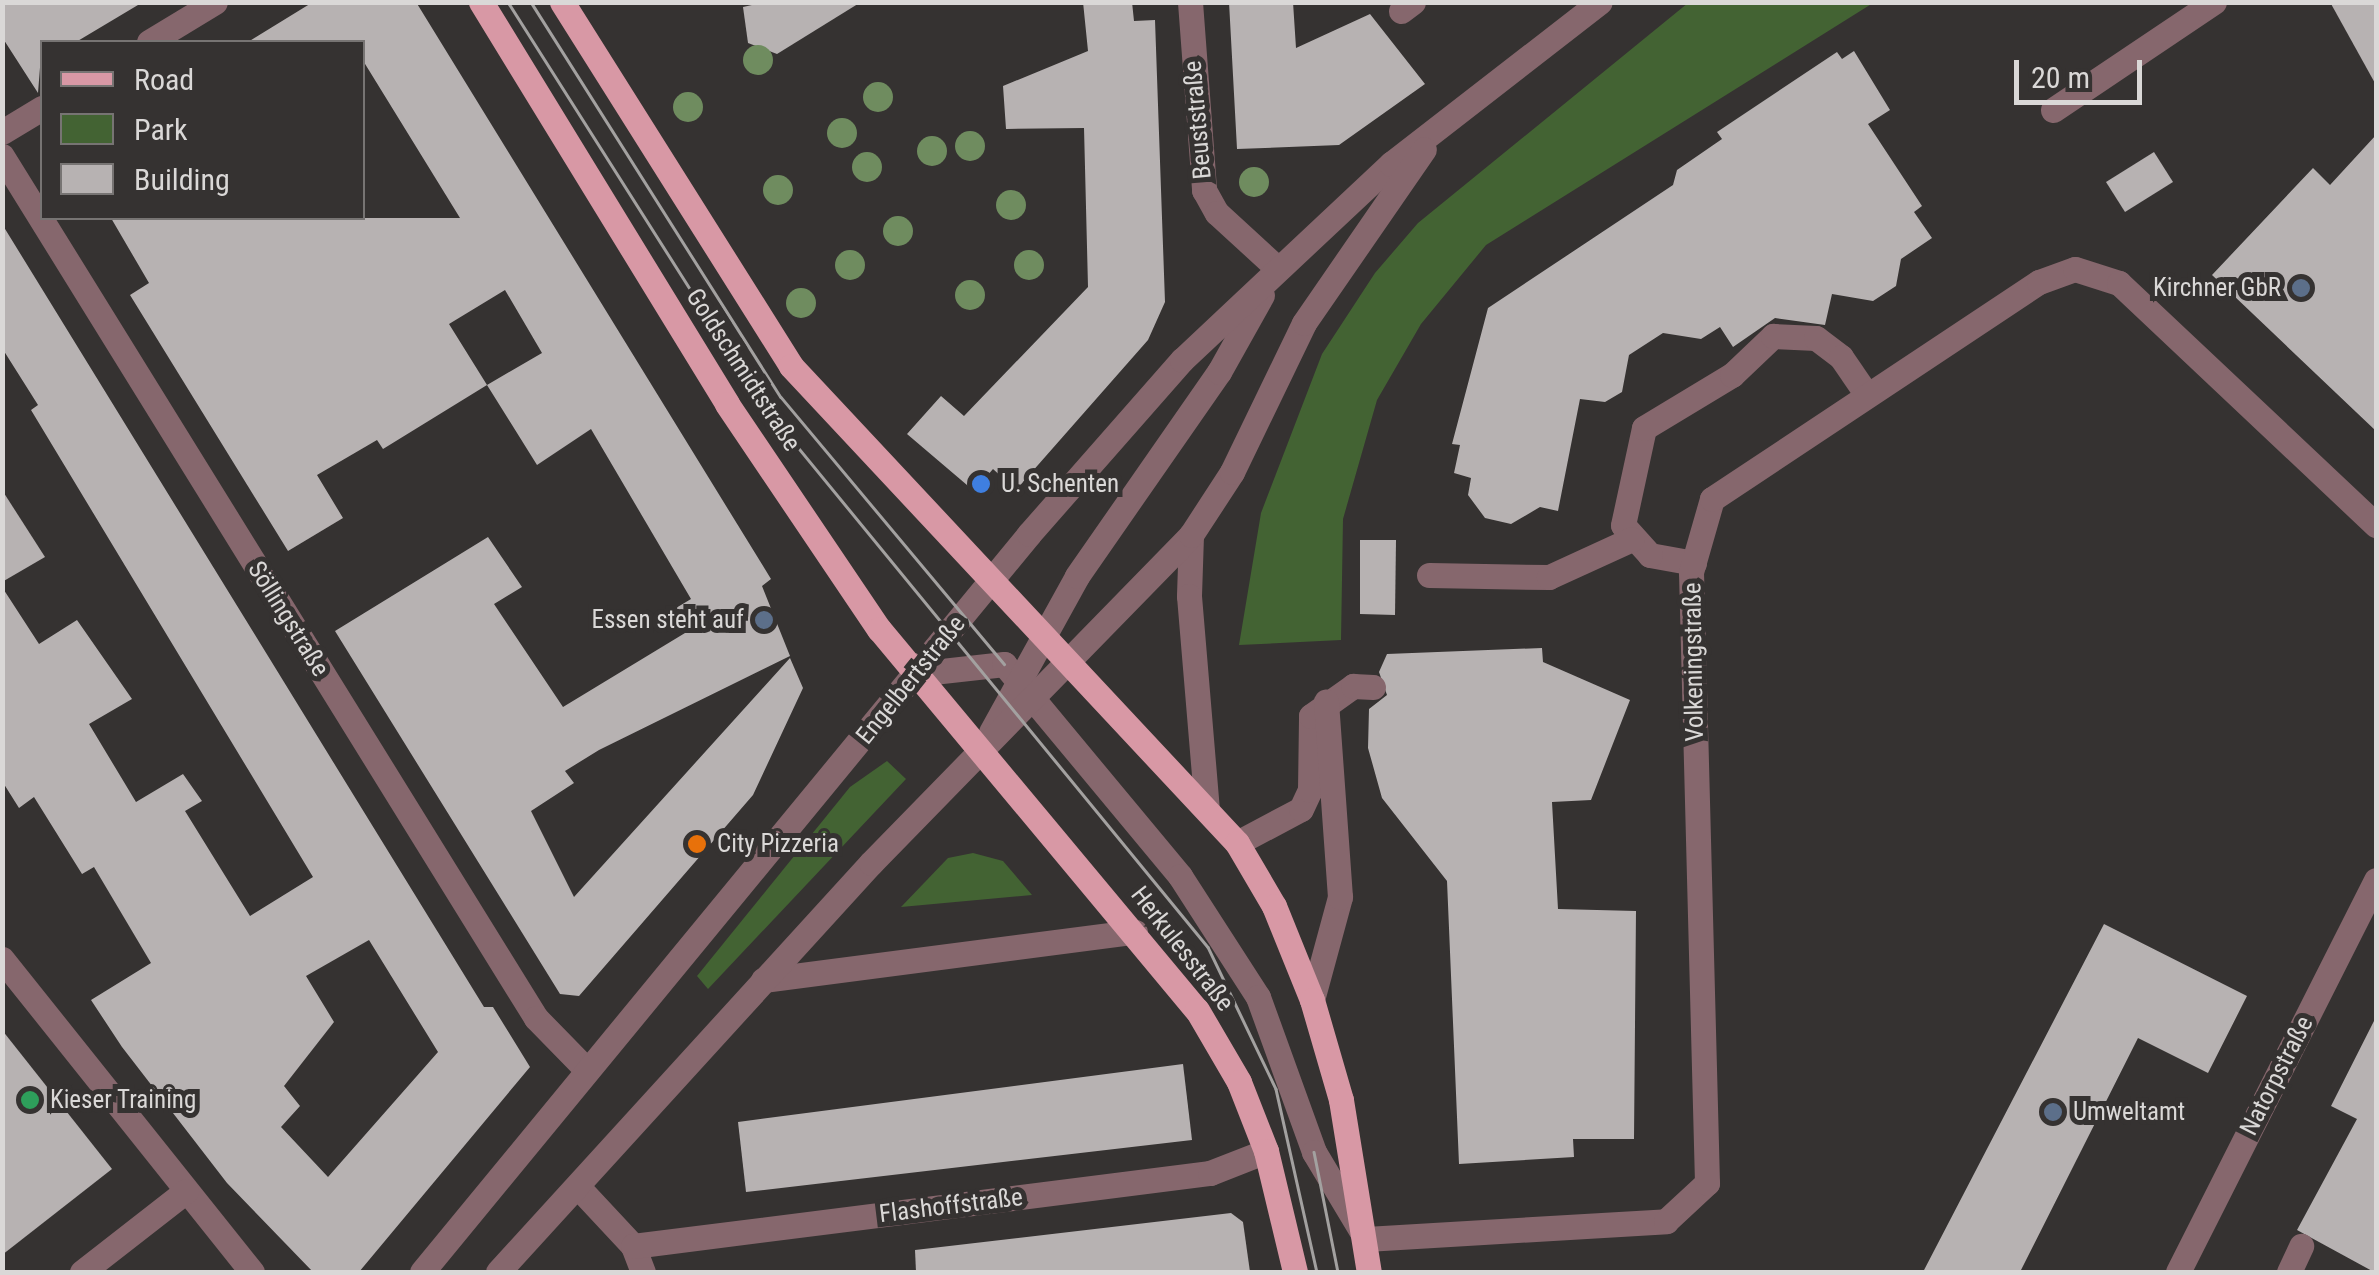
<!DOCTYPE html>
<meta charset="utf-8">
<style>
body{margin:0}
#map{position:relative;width:2379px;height:1275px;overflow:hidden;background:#353231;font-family:"Roboto Condensed",sans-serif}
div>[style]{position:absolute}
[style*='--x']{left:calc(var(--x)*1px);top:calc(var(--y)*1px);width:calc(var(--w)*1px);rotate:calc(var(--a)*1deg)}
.green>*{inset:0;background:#436333}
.building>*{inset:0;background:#b7b2b2}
.minor>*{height:25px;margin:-12.5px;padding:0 12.5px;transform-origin:12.5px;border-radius:12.5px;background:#86676d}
.major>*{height:25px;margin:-12.5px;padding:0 12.5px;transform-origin:12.5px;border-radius:12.5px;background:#d898a5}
.tram>*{height:2.5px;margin:-1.25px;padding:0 1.25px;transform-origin:1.25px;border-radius:1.25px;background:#a3a1a0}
.trees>*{width:30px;height:30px;margin:-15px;border-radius:50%;background:#6f8c5f}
.dots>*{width:28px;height:28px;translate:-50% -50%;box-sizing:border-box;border:5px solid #353231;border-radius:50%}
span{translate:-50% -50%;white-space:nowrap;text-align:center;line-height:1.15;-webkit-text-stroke:10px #353231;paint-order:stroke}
.street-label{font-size:25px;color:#dad8d7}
.poi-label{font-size:25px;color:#dad8d7}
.right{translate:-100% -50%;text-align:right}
.left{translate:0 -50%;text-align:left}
.frame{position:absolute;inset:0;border:5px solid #dad8d7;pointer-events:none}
.legend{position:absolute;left:40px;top:40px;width:325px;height:180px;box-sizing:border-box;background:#353231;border:2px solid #777473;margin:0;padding:12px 18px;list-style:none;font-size:30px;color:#dad8d7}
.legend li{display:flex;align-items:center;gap:20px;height:50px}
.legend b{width:50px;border:2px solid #777473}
.scale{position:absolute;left:2014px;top:60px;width:128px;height:45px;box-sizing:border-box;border:5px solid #dad8d7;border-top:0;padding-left:12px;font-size:30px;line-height:35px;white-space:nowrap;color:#dad8d7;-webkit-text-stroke:8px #353231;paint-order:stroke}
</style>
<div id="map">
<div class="green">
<div style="clip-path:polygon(1688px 3px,1873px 3px,1486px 245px,1421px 324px,1377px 400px,1343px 519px,1341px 640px,1239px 645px,1261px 513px,1322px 354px,1375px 273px,1418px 223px)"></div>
<div style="clip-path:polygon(887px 761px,906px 779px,708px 989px,697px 976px,850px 787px)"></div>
<div style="clip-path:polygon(973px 853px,1003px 861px,1032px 895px,901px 907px,948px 858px)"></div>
</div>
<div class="building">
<div style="clip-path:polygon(2px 2px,143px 2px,76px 42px,42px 42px,38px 93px,2px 37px)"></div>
<div style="clip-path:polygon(evenodd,313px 2px,416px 2px,771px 579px,762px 586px,790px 656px,599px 750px,565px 771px,574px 783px,531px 811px,574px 897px,790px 658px,803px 688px,753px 795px,579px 996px,560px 994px,335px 631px,488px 537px,522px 587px,494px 604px,563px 707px,685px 633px,671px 611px,691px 599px,591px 429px,537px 465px,487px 385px,383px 449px,377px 440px,317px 475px,343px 518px,288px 551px,130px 295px,149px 283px,111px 218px,460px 218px,362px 59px,362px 42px,248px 42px,313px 2px,505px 290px,542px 353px,487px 385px,449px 324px,505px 290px)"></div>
<div style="clip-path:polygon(765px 2px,861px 2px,777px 54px,748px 43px,743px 7px)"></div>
<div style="clip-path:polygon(1083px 2px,1132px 2px,1134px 21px,1155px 20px,1165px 302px,1148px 340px,1016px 490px,993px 469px,974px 491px,907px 434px,941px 396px,964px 416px,1088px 287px,1084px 128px,1006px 129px,1003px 86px,1088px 51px)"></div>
<div style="clip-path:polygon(1229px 2px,1293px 2px,1296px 48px,1370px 14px,1425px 84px,1339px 145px,1237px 149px)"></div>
<div style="clip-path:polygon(2330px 2px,2376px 2px,2376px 85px)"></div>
<div style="clip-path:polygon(1854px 51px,1890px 110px,1868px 124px,1922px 206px,1914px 212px,1932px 238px,1901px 259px,1896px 286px,1873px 301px,1832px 294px,1825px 325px,1775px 318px,1733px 347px,1720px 327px,1701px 339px,1663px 333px,1629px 355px,1622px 392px,1605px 402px,1580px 399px,1558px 511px,1540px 507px,1511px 524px,1485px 518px,1468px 495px,1471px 478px,1454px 473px,1460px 445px,1452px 444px,1488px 308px,1673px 185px,1677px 170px,1722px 139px,1717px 132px,1837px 52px,1842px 59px)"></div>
<div style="clip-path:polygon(2376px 135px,2376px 431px,2212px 275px,2313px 168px,2330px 185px)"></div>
<div style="clip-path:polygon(2154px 152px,2173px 182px,2125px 212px,2106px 182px)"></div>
<div style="clip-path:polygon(evenodd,2px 224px,484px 1007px,493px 1007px,530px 1067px,359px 1272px,313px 1272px,227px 1183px,122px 1047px,91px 1000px,151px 963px,94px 867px,82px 874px,34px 797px,19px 808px,2px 781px,2px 587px,39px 644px,77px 620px,132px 699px,89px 724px,136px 802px,183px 774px,202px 801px,185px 811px,250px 916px,313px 877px,31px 410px,38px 405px,2px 348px,2px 224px,369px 940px,438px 1052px,328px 1177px,281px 1127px,300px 1106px,284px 1086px,334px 1022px,306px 976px,369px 940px)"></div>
<div style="clip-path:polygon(2px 490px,45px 557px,2px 582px)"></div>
<div style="clip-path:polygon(1360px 540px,1396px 540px,1395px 615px,1360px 614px)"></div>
<div style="clip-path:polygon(1542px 648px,1543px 662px,1630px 700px,1591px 800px,1552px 802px,1558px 909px,1636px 911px,1634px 1139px,1573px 1139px,1574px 1157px,1459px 1164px,1447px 881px,1382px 798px,1368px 748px,1369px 709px,1387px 695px,1379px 672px,1387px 654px)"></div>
<div style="clip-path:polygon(2104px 924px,2247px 996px,2208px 1073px,2138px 1038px,2020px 1272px,1923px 1272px)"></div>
<div style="clip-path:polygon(2376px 1017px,2376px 1272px,2374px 1272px,2297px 1230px,2357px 1119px,2331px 1106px)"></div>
<div style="clip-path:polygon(2px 1030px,112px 1169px,2px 1255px)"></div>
<div style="clip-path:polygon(1183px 1064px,1192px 1140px,746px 1192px,738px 1122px)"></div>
<div style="clip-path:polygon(1231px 1213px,1243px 1222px,1250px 1272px,916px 1272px,915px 1250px)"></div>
</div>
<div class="minor">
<div style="--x:1190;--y:2;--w:189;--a:85.7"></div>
<div style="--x:1204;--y:190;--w:26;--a:61"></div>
<div style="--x:1217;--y:213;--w:81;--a:42.5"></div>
<div style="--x:1401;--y:11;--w:15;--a:-37"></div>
<div style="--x:149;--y:42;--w:77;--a:-31.2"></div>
<div style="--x:2053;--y:110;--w:194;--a:-33.9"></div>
<div style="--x:2;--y:132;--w:47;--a:-31"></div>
<div style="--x:2;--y:156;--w:1014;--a:58.22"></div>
<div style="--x:536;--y:1018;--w:73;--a:45.6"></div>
<div style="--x:1191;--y:535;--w:61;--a:91.9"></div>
<div style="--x:1189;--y:596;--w:214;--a:85.2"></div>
<div style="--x:1694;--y:563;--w:45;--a:-169.7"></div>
<div style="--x:1650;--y:555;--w:40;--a:-132"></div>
<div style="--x:1623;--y:525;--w:99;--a:-77.8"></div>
<div style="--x:1644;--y:428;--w:103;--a:-31.1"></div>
<div style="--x:1732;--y:375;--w:57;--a:-43.6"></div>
<div style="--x:1773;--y:336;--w:43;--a:2.7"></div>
<div style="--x:1816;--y:338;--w:31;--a:37"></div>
<div style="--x:1841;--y:357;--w:46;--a:55.6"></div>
<div style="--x:1429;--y:575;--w:120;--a:1"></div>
<div style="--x:1549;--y:577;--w:91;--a:-24.6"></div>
<div style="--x:915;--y:674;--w:90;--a:-6.4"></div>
<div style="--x:1004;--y:664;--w:276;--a:50.3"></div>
<div style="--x:1180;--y:876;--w:144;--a:57.2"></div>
<div style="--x:1258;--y:997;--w:165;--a:70.1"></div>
<div style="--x:1314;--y:1152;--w:101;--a:59.1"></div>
<div style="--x:1366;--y:1239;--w:301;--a:-3.4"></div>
<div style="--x:1666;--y:1221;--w:56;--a:-42.8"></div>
<div style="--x:1707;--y:1183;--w:611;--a:-91.5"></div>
<div style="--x:1691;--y:572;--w:76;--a:-74"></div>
<div style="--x:1712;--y:499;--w:392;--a:-33.6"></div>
<div style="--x:2039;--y:282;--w:38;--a:-20"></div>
<div style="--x:2075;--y:269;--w:46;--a:17.7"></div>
<div style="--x:2119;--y:283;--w:353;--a:43.3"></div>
<div style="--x:991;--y:732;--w:178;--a:-61.1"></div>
<div style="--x:1077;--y:576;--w:249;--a:-55.2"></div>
<div style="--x:1219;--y:372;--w:88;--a:-60.8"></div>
<div style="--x:1237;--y:843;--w:72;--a:-28"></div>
<div style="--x:1301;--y:809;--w:21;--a:-65"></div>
<div style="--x:1310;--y:790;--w:74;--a:-89.2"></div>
<div style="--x:1311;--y:716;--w:52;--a:-35.5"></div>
<div style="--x:1353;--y:686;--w:20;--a:3"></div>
<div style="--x:2;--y:959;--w:401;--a:51.4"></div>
<div style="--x:763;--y:980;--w:375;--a:-7.4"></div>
<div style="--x:1312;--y:1000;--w:107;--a:-74.8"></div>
<div style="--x:1340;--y:897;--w:196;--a:-94.1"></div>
<div style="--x:579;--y:1188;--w:79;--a:47"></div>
<div style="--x:633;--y:1246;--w:28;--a:69"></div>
<div style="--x:633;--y:1246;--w:582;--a:-7.21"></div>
<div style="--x:1210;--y:1173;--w:60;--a:-21.4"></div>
<div style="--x:82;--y:1272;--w:132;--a:-37.9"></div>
<div style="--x:422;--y:1272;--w:956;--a:-50.56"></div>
<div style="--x:1029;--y:534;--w:232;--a:-48.7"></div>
<div style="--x:1182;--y:360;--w:287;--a:-43.2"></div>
<div style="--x:1391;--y:164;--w:264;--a:-37.8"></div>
<div style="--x:498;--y:1272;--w:554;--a:-47.64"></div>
<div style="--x:871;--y:863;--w:458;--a:-45.7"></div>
<div style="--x:1191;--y:535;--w:75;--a:-56.9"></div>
<div style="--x:1232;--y:472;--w:165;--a:-64.2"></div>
<div style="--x:1304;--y:323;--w:211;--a:-55.4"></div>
<div style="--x:2178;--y:1272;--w:439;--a:-63.2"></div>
<div style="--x:2289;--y:1272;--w:29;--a:-65"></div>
</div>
<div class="major">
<div style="--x:481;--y:2;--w:471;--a:58.5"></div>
<div style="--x:727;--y:404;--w:272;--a:56"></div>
<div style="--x:879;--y:629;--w:496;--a:50.2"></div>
<div style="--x:1197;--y:1010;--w:83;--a:59.7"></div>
<div style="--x:1239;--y:1082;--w:74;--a:68.6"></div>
<div style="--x:1266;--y:1151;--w:124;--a:76.5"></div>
<div style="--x:562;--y:2;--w:430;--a:57.8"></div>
<div style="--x:791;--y:366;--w:653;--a:46.92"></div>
<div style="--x:1237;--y:843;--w:73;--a:59.6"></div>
<div style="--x:1274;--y:906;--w:101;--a:68"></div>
<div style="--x:1312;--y:1000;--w:104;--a:73.8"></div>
<div style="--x:1341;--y:1100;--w:174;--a:80.8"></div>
</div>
<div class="tram">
<div style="--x:508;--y:2;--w:480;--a:57.6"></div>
<div style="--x:765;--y:407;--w:698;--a:50.64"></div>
<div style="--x:1208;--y:947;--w:157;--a:64.4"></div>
<div style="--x:1276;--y:1089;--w:188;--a:77.4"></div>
<div style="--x:531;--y:2;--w:467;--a:57.7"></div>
<div style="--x:781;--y:397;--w:348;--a:50.1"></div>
<div style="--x:1314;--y:1152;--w:122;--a:78.7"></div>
</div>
<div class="trees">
<div style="left:758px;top:60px"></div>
<div style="left:878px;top:97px"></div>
<div style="left:688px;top:107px"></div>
<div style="left:842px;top:133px"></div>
<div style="left:970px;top:146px"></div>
<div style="left:932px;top:151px"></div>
<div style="left:867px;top:167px"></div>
<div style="left:1254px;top:182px"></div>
<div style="left:778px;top:190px"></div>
<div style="left:1011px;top:205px"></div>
<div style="left:898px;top:231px"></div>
<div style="left:850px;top:265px"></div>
<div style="left:1029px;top:265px"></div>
<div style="left:970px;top:295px"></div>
<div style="left:801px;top:303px"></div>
</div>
<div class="dots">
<div style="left:2301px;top:288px;background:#5c6f8a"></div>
<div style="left:981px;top:484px;background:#3f7fe0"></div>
<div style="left:764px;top:620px;background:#5c6f8a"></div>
<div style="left:697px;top:844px;background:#e8710a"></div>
<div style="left:30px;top:1100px;background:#2e9e5b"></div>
<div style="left:2053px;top:1112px;background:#5c6f8a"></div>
</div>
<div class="street-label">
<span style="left:1198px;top:120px;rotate:-95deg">Beuststraße</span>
<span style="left:743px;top:370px;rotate:57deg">Goldschmidtstraße</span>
<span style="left:288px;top:619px;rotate:58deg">Söllingstraße</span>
<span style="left:1694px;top:662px;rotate:-91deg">Volkeningstraße</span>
<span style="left:911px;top:680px;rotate:-51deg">Engelbertstraße</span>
<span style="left:1182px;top:949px;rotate:52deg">Herkulesstraße</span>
<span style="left:2277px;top:1076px;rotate:-63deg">Natorpstraße</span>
<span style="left:951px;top:1206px;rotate:-7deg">Flashoffstraße</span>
</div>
<div class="poi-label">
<span class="right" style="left:2281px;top:288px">Kirchner GbR</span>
<span class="left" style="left:1001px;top:484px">U. Schenten</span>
<span class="right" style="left:744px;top:620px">Essen steht auf</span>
<span class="left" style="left:717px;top:844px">City Pizzeria</span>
<span class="left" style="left:50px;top:1100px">Kieser Training</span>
<span class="left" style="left:2073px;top:1112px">Umweltamt</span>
</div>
<div class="frame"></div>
<ul class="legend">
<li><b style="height:12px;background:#d898a5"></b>Road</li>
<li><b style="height:28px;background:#436333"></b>Park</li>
<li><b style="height:28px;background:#b7b2b2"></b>Building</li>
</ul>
<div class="scale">20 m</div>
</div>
